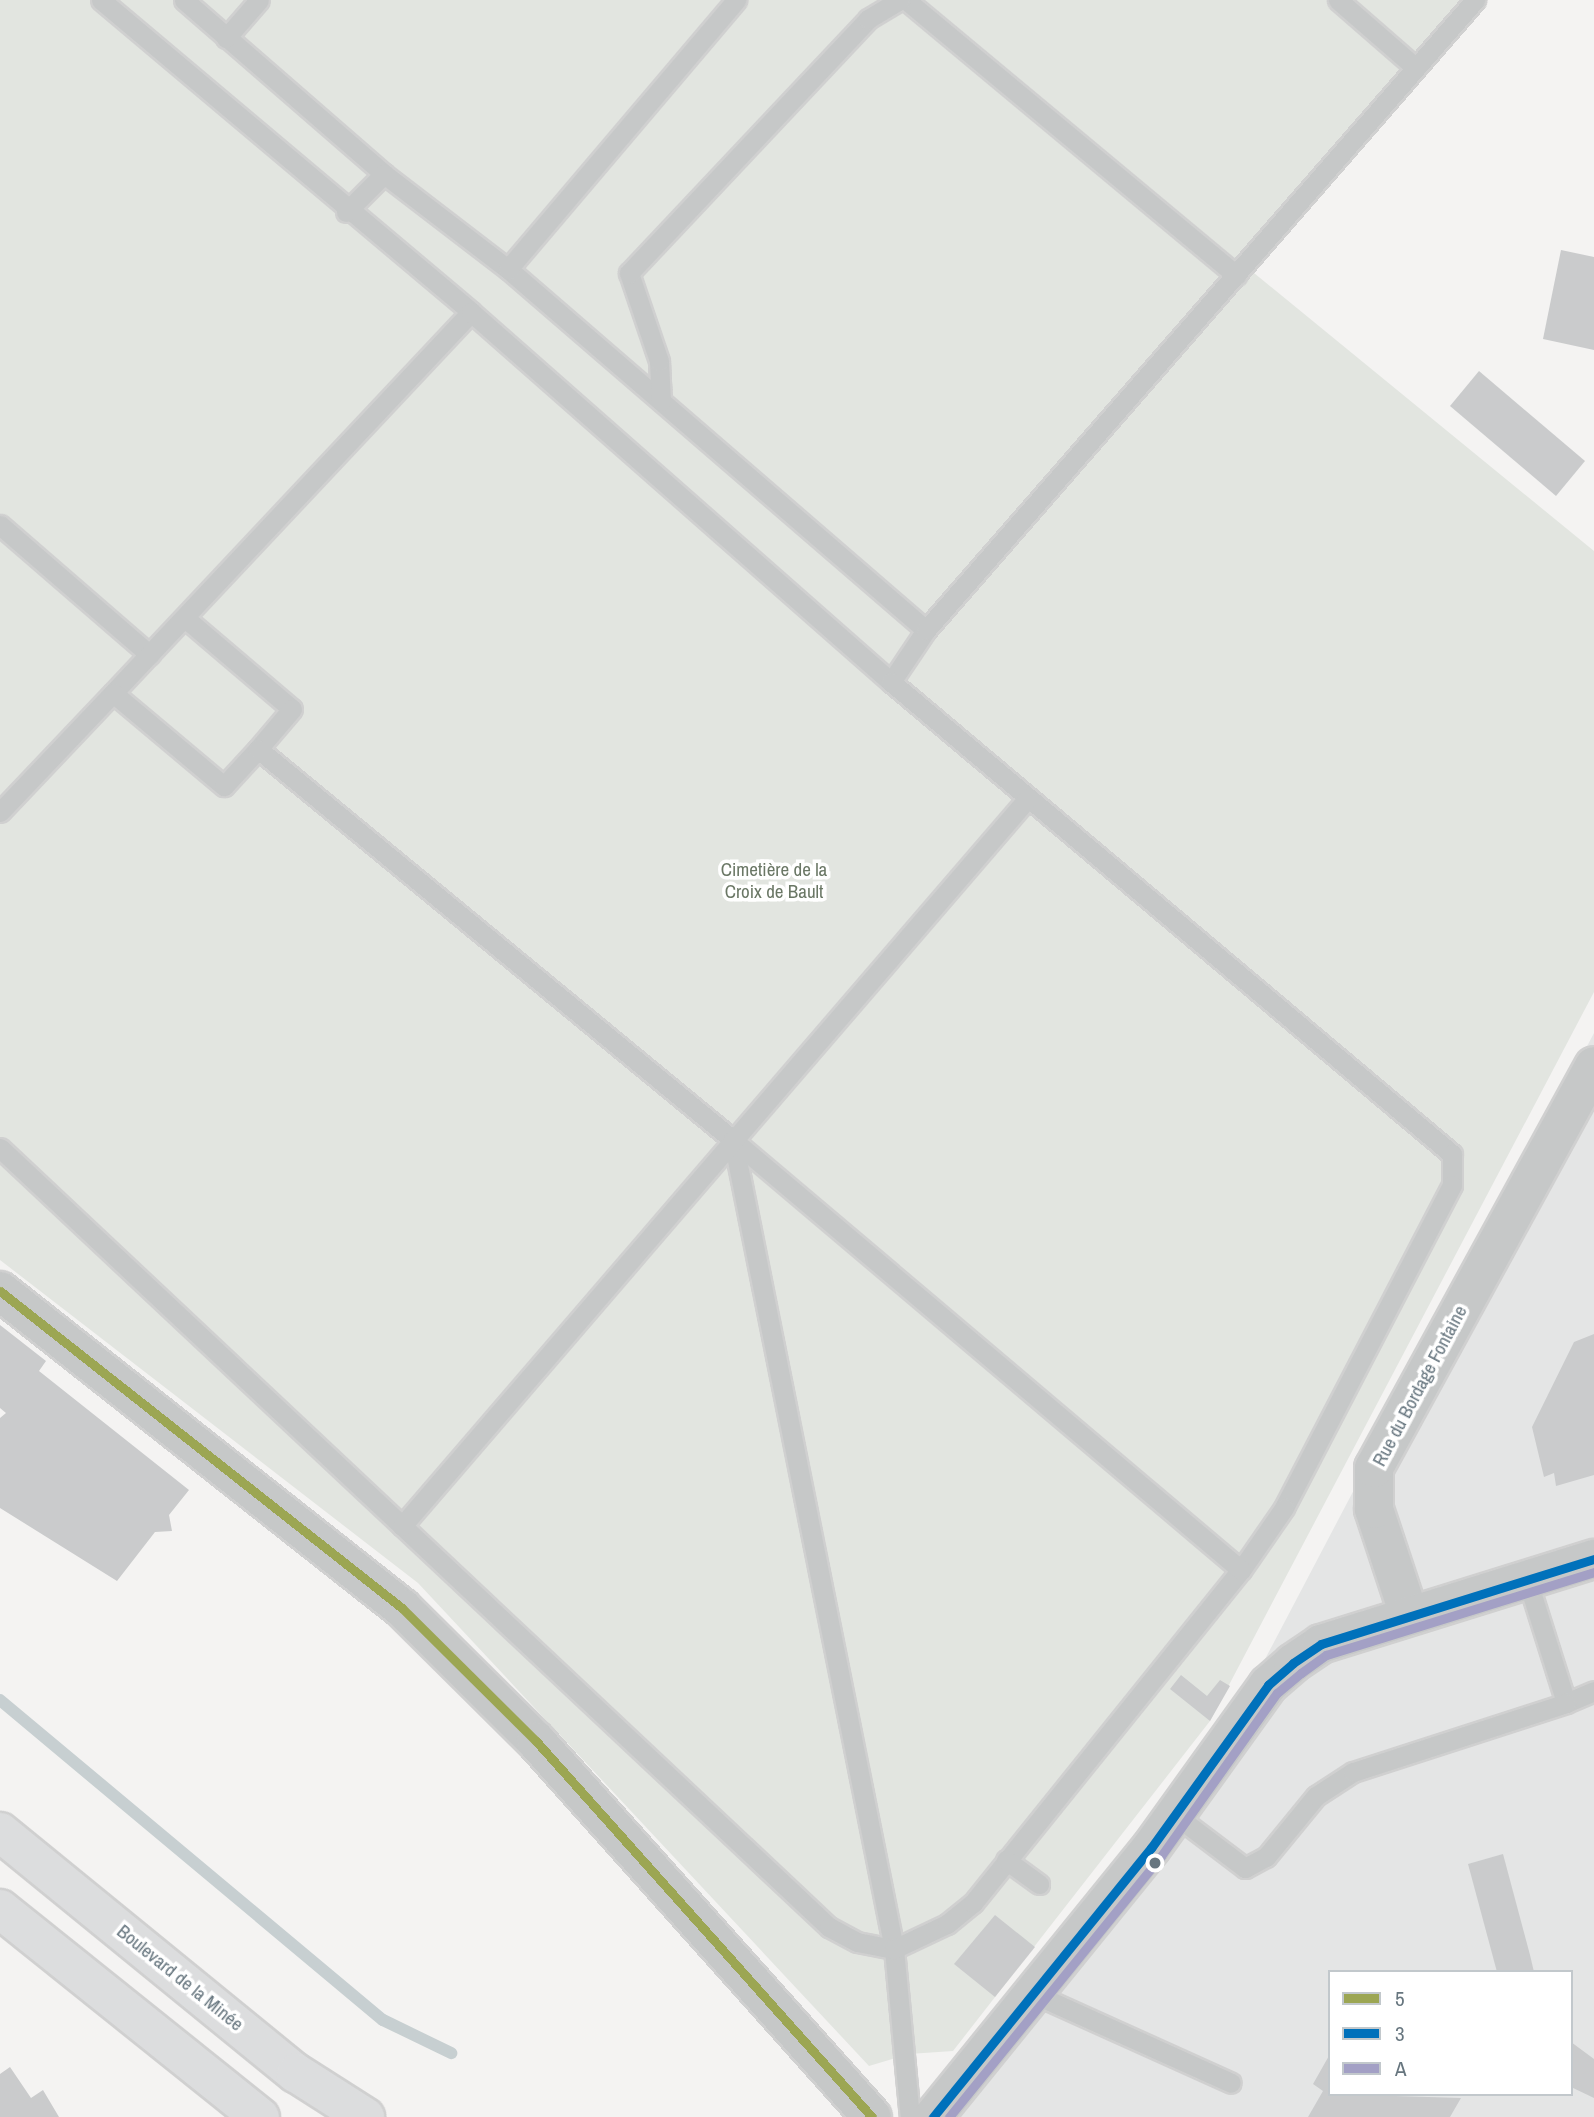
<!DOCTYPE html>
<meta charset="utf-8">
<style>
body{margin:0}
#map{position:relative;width:1594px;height:2117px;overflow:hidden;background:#f4f3f2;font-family:"Archivo Narrow",sans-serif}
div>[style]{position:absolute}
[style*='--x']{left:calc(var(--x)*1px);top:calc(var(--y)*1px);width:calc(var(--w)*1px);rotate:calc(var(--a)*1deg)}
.built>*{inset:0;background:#e4e5e5}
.green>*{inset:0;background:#e2e5e0}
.stream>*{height:12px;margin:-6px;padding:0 6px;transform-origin:6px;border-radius:6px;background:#c7cfd1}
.building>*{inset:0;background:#cacbcc}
.roads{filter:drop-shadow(2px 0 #d0d0d0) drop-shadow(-2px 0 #d0d0d0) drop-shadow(0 2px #d0d0d0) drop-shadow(0 -2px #d0d0d0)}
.service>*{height:19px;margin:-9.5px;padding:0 9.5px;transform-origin:9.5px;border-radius:9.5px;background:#c6c8c8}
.minor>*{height:38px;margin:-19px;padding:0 19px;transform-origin:19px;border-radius:19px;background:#c6c8c8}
.tertiary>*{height:38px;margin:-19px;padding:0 19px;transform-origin:19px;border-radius:19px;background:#c6c8c8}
.primary>*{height:38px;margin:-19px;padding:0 19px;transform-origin:19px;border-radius:19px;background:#dcddde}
.bus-1>*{height:9px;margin:-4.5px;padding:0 4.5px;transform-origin:4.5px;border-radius:4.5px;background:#9ca653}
.bus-2>*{height:9px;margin:-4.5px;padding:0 4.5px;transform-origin:4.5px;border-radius:4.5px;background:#0071bb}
.bus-3>*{height:9px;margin:-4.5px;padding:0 4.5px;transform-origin:4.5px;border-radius:4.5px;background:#a3a0c5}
.dots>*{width:19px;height:19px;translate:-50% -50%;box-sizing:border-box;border:4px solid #fff;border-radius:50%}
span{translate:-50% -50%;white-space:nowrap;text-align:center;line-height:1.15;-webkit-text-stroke:7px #fff;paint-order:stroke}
.park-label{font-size:19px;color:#6a7765}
.street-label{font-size:19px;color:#67767f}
.legend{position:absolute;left:1328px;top:1970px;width:245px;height:126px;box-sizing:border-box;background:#fff;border:2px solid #c2c8cc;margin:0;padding:9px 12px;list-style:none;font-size:21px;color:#67767f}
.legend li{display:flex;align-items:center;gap:14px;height:35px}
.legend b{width:35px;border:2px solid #c2c8cc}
</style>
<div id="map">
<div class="built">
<div style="clip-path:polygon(evenodd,1594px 1033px,1594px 2117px,925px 2117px,1143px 1840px,1263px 1663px,1594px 1033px,1330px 1972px,1571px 1972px,1571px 2094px,1330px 2094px,1330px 1972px)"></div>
</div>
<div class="green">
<div style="clip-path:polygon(0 0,1474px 0,1254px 273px,1594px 551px,1594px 992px,1210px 1721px,953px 2051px,909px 2054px,869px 2066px,418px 1583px,0 1260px)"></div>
</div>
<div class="stream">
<div style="--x:0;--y:1700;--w:499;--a:39.9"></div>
<div style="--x:383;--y:2020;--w:76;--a:25.9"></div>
</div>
<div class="building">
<div style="clip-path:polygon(1561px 250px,1594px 257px,1594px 350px,1543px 339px)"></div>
<div style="clip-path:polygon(1479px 371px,1585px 461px,1556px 496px,1450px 406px)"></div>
<div style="clip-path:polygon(0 1325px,46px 1361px,39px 1371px,189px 1490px,169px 1515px,172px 1531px,155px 1532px,117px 1581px,0 1508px,0 1418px,6px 1413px,0 1408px)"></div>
<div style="clip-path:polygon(1594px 1334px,1594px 1475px,1556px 1486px,1554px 1473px,1544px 1477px,1532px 1427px,1574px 1342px)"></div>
<div style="clip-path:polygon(1181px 1675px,1207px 1696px,1220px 1680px,1230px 1686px,1210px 1721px,1170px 1689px)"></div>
<div style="clip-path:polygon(1503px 1854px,1530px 1955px,1534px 1972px,1497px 1972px,1468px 1864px)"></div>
<div style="clip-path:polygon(995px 1915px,1035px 1947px,995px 1997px,954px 1964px)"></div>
<div style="clip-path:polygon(1571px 2042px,1594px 2059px,1594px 2098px,1571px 2087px)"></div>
<div style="clip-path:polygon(1330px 2054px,1330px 2094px,1461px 2098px,1450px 2117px,1308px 2117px,1323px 2091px,1313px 2084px)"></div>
<div style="clip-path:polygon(10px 2067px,31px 2098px,43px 2090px,59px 2117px,0 2117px,0 2074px)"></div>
</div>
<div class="roads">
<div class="service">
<div style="--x:101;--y:0;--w:484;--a:40.1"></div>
<div style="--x:184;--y:0;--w:265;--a:41"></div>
<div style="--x:384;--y:174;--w:156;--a:37.5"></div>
<div style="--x:508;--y:269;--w:552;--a:40.82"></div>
<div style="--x:906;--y:0;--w:430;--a:39.8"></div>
<div style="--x:1338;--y:0;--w:103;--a:41.1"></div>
<div style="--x:226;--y:38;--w:50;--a:-49"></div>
<div style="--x:346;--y:212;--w:54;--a:-45"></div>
<div style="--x:508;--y:269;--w:353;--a:-49.7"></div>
<div style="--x:661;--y:401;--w:40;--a:-92.9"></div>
<div style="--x:659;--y:361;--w:93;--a:-108.8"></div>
<div style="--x:629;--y:273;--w:349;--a:-46.7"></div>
<div style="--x:868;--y:19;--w:37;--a:-31"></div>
<div style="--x:0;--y:525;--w:198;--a:40.9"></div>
<div style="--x:185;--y:618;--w:140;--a:40.4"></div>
<div style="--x:292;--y:709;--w:52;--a:130.4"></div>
<div style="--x:891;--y:682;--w:63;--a:-56.1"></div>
<div style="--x:926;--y:630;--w:836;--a:-48.93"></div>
<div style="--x:113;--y:693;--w:523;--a:-46.78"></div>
<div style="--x:471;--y:312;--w:560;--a:41.38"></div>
<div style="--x:891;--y:682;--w:733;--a:40.08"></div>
<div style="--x:1452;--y:1154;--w:31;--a:90"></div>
<div style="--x:1452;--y:1185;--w:364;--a:117.5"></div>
<div style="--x:1284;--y:1508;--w:75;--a:124.7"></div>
<div style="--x:0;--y:812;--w:164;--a:-46.5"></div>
<div style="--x:113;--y:693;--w:145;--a:40"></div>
<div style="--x:224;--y:786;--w:50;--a:-47.4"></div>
<div style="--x:258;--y:749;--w:615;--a:39.46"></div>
<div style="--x:733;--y:1140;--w:825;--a:78.74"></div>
<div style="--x:894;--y:1949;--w:169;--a:84.6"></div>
<div style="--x:0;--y:1148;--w:1138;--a:43.22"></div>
<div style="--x:829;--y:1927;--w:32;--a:28"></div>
<div style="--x:857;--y:1942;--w:38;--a:11"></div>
<div style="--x:894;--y:1949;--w:59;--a:-25.3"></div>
<div style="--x:947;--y:1924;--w:33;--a:-39"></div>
<div style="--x:973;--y:1903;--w:427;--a:-51.2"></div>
<div style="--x:1241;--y:1570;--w:666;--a:-139.75"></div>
<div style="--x:402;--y:1526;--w:960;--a:-49.31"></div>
<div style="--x:1527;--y:1579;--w:130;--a:72.5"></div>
<div style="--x:1566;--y:1703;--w:30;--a:-23"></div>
<div style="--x:1175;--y:1815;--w:88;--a:37.1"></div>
<div style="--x:1245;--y:1868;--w:24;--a:-28"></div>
<div style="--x:1266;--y:1857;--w:79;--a:-50.7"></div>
<div style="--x:1316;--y:1796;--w:44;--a:-33"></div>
<div style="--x:1353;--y:1772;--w:224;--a:-17.9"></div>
<div style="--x:1006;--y:1860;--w:41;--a:36"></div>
<div style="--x:1032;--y:1993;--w:218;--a:24.3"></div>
</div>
<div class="minor">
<div style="--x:0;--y:1291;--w:512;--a:38.26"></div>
<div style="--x:402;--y:1608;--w:189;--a:44.8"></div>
<div style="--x:536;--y:1741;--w:504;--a:48.22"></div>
<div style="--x:1409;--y:1615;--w:112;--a:-108.3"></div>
<div style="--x:1374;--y:1509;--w:41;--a:-90"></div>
<div style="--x:1374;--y:1468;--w:458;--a:-61.3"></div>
</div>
<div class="tertiary">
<div style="--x:933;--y:2117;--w:346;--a:-51"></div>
<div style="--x:1151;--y:1848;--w:201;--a:-54.3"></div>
<div style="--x:1268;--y:1685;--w:33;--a:-41"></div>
<div style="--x:1293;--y:1663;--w:34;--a:-34"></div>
<div style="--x:1321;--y:1644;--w:286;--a:-17.3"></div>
</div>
<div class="primary">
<div style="--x:0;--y:1832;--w:382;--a:39.2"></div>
<div style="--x:296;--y:2073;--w:82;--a:32.5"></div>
<div style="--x:0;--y:1909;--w:333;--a:38.7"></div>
</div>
</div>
<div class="bus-1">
<div style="--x:0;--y:1291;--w:512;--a:38.26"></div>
<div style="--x:402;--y:1608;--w:189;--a:44.8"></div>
<div style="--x:536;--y:1741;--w:504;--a:48.22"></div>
</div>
<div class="bus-2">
<div style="--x:933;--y:2117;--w:346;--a:-51"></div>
<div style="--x:1151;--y:1848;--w:201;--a:-54.3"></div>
<div style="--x:1268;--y:1685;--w:33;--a:-41"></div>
<div style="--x:1293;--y:1663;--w:34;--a:-34"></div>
<div style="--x:1321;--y:1644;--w:286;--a:-17.3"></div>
</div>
<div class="bus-3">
<div style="--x:949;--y:2117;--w:336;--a:-50.9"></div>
<div style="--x:1161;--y:1856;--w:200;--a:-54.6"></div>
<div style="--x:1277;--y:1693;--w:31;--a:-40"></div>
<div style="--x:1301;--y:1673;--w:31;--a:-36"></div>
<div style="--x:1326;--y:1655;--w:281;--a:-17.2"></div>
</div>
<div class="dots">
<div style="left:1155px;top:1863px;background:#67767f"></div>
</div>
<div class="park-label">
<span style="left:774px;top:881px">Cimetière de la<br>Croix de Bault</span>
</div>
<div class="street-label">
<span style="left:1420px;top:1386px;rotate:-62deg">Rue du Bordage Fontaine</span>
<span style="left:180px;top:1978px;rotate:39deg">Boulevard de la Minée</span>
</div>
<ul class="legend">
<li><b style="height:9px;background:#9ca653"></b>5</li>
<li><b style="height:9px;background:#0071bb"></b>3</li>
<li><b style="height:9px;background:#a3a0c5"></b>A</li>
</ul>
</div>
